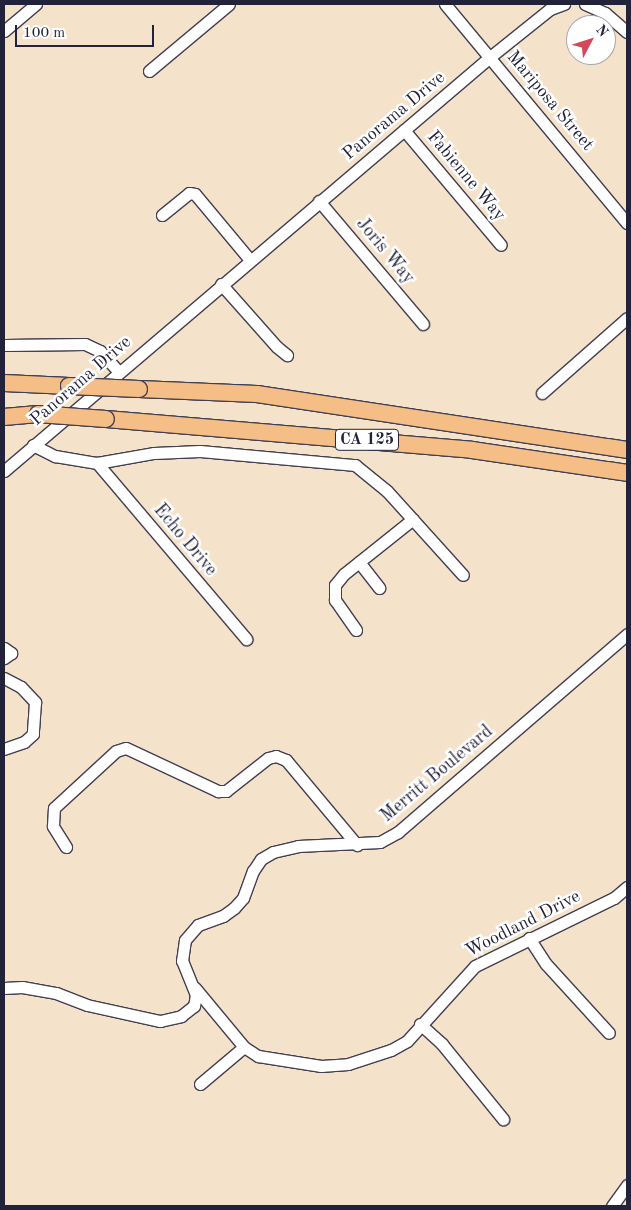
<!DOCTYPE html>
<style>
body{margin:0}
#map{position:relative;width:631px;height:1210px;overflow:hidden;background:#f4e3ca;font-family:"Old Standard TT",serif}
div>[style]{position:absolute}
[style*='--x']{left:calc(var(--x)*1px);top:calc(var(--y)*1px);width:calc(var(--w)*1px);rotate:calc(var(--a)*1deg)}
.roads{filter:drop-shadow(1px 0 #423f50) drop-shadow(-1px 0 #423f50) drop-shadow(0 1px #423f50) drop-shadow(0 -1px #423f50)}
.minor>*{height:11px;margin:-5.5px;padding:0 5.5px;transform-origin:5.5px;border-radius:5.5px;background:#fff}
.highway>*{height:16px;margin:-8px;padding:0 8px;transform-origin:8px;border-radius:8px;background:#f6be87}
.bridges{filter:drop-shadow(1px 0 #423f50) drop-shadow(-1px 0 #423f50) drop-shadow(0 1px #423f50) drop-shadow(0 -1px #423f50)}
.highway-bridge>*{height:16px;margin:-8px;padding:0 8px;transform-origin:8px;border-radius:8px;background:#f6be87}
span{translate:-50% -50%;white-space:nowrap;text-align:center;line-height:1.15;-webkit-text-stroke:5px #fff;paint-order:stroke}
.shield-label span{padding:1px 4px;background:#fff;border:1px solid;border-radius:4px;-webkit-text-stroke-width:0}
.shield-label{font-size:16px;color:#22223b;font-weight:700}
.street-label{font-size:18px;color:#22223b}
.frame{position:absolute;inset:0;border:5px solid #22223b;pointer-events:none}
.north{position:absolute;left:566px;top:15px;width:50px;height:50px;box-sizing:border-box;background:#fff;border:1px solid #a7a7b1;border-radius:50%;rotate:50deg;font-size:14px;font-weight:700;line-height:20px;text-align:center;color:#22223b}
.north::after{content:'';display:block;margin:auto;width:18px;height:22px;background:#d1495b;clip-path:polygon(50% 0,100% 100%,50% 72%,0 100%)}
.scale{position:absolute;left:15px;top:25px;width:139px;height:22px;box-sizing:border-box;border:2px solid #22223b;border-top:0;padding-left:6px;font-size:15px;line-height:18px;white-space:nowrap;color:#22223b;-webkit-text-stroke:4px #fff;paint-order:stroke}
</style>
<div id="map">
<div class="roads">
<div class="minor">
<div style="--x:445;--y:4;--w:285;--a:50.3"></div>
<div style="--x:585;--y:4;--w:22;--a:24"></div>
<div style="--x:605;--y:13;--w:29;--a:41"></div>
<div style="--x:4;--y:31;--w:42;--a:-40.2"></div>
<div style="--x:149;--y:71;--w:104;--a:-39.9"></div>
<div style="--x:404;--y:130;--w:150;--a:49.9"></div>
<div style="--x:319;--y:201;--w:161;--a:49.8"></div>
<div style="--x:162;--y:215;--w:35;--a:-39"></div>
<div style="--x:189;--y:193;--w:6;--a:9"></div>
<div style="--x:195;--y:194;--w:86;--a:50.2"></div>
<div style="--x:221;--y:284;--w:84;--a:48.4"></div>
<div style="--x:277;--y:347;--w:13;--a:39"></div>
<div style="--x:4;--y:345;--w:81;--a:-0.7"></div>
<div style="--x:85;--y:344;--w:17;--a:25"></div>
<div style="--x:100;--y:351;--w:27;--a:48"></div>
<div style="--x:542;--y:393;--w:113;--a:-41.4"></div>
<div style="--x:33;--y:445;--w:25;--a:27"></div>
<div style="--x:55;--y:456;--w:43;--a:9.5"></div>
<div style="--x:97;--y:463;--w:58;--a:-10"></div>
<div style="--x:154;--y:453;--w:46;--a:-2.5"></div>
<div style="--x:200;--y:451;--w:156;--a:5.2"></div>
<div style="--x:355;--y:465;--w:41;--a:39.1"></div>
<div style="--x:387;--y:491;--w:113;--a:47.9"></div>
<div style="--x:97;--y:463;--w:231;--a:49.7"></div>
<div style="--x:4;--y:471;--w:638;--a:-40.43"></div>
<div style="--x:490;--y:57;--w:77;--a:-38.7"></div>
<div style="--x:550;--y:9;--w:15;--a:-20"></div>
<div style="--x:359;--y:562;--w:33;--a:52"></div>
<div style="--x:356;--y:630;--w:37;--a:-125"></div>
<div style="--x:335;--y:600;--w:15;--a:-90"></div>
<div style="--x:335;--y:585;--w:14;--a:-51"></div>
<div style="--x:344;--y:574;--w:88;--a:-38.6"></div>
<div style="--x:4;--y:648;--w:9;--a:36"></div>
<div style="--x:11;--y:653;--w:9;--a:144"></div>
<div style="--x:4;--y:678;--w:19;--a:28"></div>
<div style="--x:21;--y:687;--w:21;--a:47"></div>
<div style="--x:35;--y:702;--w:32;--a:94"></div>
<div style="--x:33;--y:734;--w:12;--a:138"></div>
<div style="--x:24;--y:742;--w:21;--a:161"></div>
<div style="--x:66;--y:847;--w:25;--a:-122"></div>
<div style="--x:53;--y:826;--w:18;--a:-87"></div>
<div style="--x:54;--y:808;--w:84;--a:-42.6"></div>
<div style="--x:116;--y:751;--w:10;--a:-17"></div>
<div style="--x:126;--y:748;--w:102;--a:25.1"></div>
<div style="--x:218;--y:791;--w:8;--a:0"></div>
<div style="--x:226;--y:791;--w:53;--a:-38.2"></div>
<div style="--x:268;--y:758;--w:8;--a:-14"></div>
<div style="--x:276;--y:756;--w:11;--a:22"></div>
<div style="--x:286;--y:760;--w:111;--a:50.1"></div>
<div style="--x:529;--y:938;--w:31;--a:57"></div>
<div style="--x:546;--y:964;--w:93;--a:47.6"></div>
<div style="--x:4;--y:988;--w:18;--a:-3"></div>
<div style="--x:22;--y:987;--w:35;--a:10"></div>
<div style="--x:56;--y:993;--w:33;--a:21"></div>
<div style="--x:87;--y:1005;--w:75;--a:12.4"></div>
<div style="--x:160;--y:1021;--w:22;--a:-13"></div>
<div style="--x:181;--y:1016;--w:16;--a:-38"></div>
<div style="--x:194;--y:1006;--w:11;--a:-80"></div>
<div style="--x:196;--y:995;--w:37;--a:-112"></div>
<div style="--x:182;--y:961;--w:21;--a:-82"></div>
<div style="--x:185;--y:940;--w:20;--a:-49"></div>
<div style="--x:198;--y:925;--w:27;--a:-20"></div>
<div style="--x:223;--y:916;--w:14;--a:-36"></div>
<div style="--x:234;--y:908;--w:13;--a:-48"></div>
<div style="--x:243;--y:898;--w:29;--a:-70"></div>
<div style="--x:253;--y:871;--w:14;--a:-56"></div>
<div style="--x:261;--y:859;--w:14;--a:-30"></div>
<div style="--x:273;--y:852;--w:26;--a:-13"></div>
<div style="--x:298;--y:846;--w:82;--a:-2.8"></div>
<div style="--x:380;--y:842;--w:21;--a:-29"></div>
<div style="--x:398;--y:832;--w:303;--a:-40.8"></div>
<div style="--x:195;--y:988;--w:77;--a:50.3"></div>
<div style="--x:244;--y:1047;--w:17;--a:33"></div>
<div style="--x:258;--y:1056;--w:64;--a:9"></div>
<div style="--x:321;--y:1066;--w:27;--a:-4"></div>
<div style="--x:348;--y:1064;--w:45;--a:-18"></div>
<div style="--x:391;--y:1050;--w:18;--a:-29"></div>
<div style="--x:407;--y:1041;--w:101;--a:-47.8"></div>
<div style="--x:475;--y:966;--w:155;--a:-26.1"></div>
<div style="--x:614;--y:898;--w:17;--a:-40"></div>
<div style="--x:420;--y:1024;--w:30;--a:42"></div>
<div style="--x:442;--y:1044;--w:97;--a:50.9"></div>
<div style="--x:200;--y:1084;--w:57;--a:-40.1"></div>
<div style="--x:612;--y:1206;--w:26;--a:-54"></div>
</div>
<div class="highway">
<div style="--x:4;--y:383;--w:65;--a:2.6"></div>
<div style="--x:139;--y:389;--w:118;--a:2.4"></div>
<div style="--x:257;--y:394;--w:374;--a:8.6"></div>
<div style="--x:4;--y:417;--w:34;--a:-5"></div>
<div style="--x:106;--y:419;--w:367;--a:4.8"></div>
<div style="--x:472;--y:450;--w:157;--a:8.4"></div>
</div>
</div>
<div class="bridges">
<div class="highway-bridge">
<div style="--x:69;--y:386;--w:70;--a:2.5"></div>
<div style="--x:38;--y:414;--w:68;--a:4.2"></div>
</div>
</div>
<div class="shield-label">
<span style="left:367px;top:440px">CA 125</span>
</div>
<div class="street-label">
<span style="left:550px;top:101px;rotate:50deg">Mariposa Street</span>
<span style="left:394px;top:116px;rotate:-40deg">Panorama Drive</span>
<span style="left:466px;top:176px;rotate:50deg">Fabienne Way</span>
<span style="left:385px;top:251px;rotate:50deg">Joris Way</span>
<span style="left:81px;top:381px;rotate:-41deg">Panorama Drive</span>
<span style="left:185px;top:540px;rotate:50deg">Echo Drive</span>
<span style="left:437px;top:774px;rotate:-40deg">Merritt Boulevard</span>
<span style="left:523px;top:924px;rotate:-27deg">Woodland Drive</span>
</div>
<div class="frame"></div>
<div class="north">N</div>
<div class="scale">100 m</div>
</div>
